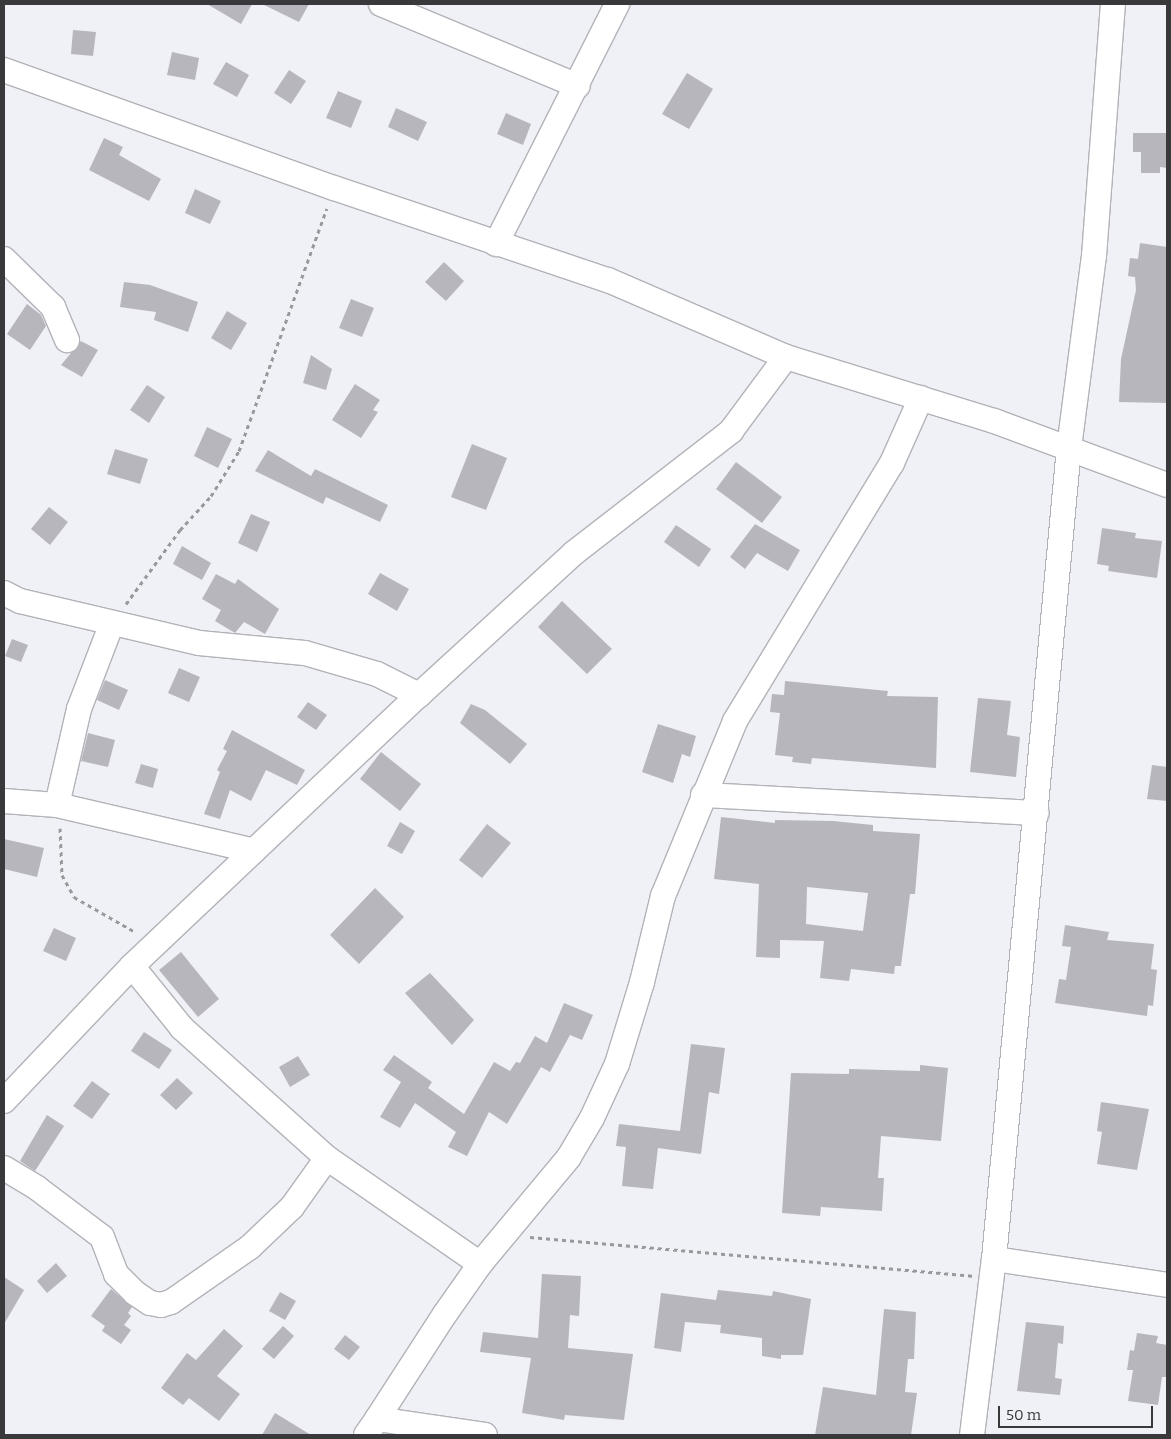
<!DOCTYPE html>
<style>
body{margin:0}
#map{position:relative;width:1171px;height:1439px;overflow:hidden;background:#f0f1f6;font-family:Bitter,serif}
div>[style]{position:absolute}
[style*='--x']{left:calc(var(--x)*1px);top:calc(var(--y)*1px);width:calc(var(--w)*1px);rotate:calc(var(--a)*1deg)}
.building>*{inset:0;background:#b6b6bc}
.path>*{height:3px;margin-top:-1.5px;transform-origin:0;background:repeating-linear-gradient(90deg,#99999d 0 4px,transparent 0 8px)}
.roads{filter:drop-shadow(1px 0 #b2b3b8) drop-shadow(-1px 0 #b2b3b8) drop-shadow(0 1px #b2b3b8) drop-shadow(0 -1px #b2b3b8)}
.street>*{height:24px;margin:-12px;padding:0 12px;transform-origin:12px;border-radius:12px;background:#fff}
span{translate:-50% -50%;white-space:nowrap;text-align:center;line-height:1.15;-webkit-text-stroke:4.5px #f0f1f6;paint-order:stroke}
.frame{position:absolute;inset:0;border:5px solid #39393c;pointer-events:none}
.scale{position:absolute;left:998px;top:1406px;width:155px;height:22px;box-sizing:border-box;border:2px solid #39393c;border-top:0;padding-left:6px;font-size:15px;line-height:18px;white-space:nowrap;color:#39393c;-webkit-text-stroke:4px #f0f1f6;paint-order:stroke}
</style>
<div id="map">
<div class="building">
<div style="clip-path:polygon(207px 4px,252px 4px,241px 24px)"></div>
<div style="clip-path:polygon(262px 4px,309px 4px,299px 22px)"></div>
<div style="clip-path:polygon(73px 30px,96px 32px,93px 56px,71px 54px)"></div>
<div style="clip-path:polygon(172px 52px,199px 58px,195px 80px,167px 75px)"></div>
<div style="clip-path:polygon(226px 62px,249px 75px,237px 97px,213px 84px)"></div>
<div style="clip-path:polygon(289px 70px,306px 81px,291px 104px,274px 93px)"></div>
<div style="clip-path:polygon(687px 73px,713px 89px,689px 129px,662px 114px)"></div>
<div style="clip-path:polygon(338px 91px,362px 101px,351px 128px,326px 118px)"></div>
<div style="clip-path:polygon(396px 108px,427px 122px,418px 141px,388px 127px)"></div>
<div style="clip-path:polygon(506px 113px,531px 124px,523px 145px,497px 134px)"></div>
<div style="clip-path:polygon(1133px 133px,1167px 133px,1167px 168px,1160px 167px,1160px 173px,1141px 173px,1141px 152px,1133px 152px)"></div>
<div style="clip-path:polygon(104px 138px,123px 147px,119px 155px,161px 179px,149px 201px,89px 170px)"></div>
<div style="clip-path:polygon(195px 189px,221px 201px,210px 224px,185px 213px)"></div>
<div style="clip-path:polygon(1140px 243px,1167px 247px,1167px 403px,1119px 402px,1121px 359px,1136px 290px,1135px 277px,1128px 276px,1130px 258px,1138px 259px)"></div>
<div style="clip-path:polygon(444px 262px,464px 281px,446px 301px,425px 282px)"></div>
<div style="clip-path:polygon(124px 282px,150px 285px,198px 302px,188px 332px,154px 320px,156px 312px,120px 307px)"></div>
<div style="clip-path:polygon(351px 299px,374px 308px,362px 337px,339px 328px)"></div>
<div style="clip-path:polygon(27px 304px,41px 315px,46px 326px,30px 350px,7px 334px)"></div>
<div style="clip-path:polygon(227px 311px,247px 323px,231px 350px,211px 338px)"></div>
<div style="clip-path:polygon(81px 341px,98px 350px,82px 377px,61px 365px)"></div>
<div style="clip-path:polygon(311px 355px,332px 369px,326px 390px,303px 383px)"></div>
<div style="clip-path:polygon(355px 384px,380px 400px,373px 410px,378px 412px,361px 438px,332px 420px)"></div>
<div style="clip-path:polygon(147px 385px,165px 397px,149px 423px,130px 410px)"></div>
<div style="clip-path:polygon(207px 427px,232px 439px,218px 468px,194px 456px)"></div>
<div style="clip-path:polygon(472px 444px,507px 458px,486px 510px,451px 497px)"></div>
<div style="clip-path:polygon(115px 449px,148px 459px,140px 484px,107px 474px)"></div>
<div style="clip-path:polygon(268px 450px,311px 476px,315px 469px,388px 505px,380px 522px,326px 497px,323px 504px,255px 471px)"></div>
<div style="clip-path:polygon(736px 462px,782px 497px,762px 523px,716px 489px)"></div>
<div style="clip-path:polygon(49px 507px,68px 522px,50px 545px,31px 529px)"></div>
<div style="clip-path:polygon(251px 514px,270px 522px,257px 552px,238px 543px)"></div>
<div style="clip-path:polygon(755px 524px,800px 550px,788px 571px,757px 553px,745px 569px,730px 557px)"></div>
<div style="clip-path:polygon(676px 525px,711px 549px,699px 567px,664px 542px)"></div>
<div style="clip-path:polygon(1102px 528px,1136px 533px,1135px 538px,1162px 541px,1157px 578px,1108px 571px,1109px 566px,1097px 564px)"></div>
<div style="clip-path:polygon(182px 546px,211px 563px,202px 580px,173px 564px)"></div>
<div style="clip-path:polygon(380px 573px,409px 589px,397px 611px,368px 594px)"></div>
<div style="clip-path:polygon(216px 574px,235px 584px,238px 579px,279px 609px,265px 634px,244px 622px,235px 633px,215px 621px,221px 610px,202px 599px)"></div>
<div style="clip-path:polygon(562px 601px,612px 649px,587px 674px,538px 627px)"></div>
<div style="clip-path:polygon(12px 639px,28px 645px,21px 662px,5px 656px)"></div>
<div style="clip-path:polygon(179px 668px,200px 677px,189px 702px,168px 693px)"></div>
<div style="clip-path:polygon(105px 680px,128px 690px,119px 710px,97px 700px)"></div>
<div style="clip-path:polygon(785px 681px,888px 691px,887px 696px,938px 697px,936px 768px,812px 758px,811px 764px,792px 762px,793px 757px,775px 755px,780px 713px,770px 712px,772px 694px,784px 695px)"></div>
<div style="clip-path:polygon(978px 698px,1011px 701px,1007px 735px,1020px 737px,1016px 777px,970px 772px)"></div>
<div style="clip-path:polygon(308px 702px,327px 715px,316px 730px,297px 717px)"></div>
<div style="clip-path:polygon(471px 704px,485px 710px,527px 744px,510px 764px,460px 723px)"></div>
<div style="clip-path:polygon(658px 724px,696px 736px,690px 757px,682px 754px,673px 783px,642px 772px)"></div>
<div style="clip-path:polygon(232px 730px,305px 770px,297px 785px,266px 770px,251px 801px,230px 790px,220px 819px,204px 814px,220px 772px,217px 770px,227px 751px,223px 749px)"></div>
<div style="clip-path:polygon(88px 733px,115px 740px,108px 767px,81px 761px)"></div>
<div style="clip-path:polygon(381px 752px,421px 784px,400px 811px,360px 779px)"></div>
<div style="clip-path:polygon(141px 764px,158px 769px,153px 788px,135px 783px)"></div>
<div style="clip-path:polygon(1152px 765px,1167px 767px,1167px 801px,1147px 799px)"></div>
<div style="clip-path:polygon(evenodd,721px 817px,775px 823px,775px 820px,833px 821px,873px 825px,873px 831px,920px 834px,915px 894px,910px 894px,901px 966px,895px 966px,894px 974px,851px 969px,849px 981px,820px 978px,824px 941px,780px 940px,780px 958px,756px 957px,759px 884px,714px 879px,721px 817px,807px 887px,868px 893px,863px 931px,806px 924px,807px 887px)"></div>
<div style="clip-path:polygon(400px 822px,415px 831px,402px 854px,387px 846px)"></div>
<div style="clip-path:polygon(487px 824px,511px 843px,482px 878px,459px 860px)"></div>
<div style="clip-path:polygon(4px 839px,44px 848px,37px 877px,4px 869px)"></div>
<div style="clip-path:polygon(375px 888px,404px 917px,359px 964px,330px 935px)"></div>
<div style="clip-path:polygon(1065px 925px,1109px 932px,1107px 940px,1154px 944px,1151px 969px,1157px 970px,1153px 1006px,1148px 1005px,1147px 1016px,1055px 1003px,1059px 979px,1066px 980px,1071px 947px,1062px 946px)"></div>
<div style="clip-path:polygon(54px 928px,76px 938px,66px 961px,43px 951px)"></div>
<div style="clip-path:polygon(181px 952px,219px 999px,198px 1017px,159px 970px)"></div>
<div style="clip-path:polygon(430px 973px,474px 1020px,452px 1045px,405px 993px)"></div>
<div style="clip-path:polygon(564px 1003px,593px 1015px,582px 1040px,570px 1035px,550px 1072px,541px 1067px,507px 1124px,489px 1112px,467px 1156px,448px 1147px,456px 1132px,415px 1103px,400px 1128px,380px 1117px,401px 1082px,383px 1070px,394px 1055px,432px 1082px,428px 1088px,464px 1114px,494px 1062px,510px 1071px,516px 1062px,520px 1063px,535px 1036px,547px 1043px)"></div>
<div style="clip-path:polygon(144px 1032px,172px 1050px,159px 1069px,131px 1051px)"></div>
<div style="clip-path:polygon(691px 1044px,725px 1048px,719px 1094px,709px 1092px,701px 1154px,658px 1148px,653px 1189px,622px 1186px,626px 1147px,616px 1146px,619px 1124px,680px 1131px)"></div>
<div style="clip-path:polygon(298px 1056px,310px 1075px,290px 1087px,279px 1067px)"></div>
<div style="clip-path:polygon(920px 1065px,948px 1068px,941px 1141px,881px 1136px,878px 1178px,884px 1178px,882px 1211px,821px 1207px,820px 1216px,782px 1213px,791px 1073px,849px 1074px,849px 1069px,920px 1071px)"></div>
<div style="clip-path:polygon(177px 1078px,193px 1093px,176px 1110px,160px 1095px)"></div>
<div style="clip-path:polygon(92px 1081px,110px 1094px,92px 1119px,73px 1106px)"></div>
<div style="clip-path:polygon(1101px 1102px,1149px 1109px,1137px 1170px,1097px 1164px,1102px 1132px,1097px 1131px)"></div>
<div style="clip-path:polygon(47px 1115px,64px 1126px,35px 1171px,20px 1161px)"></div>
<div style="clip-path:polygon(56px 1263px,67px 1276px,47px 1293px,37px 1281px)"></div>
<div style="clip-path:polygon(542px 1274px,581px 1276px,579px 1316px,570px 1315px,568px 1348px,633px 1354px,624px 1420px,565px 1415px,564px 1420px,522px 1413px,531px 1358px,480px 1352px,483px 1332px,538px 1338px)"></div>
<div style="clip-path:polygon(4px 1277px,24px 1290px,4px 1324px)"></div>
<div style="clip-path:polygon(111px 1289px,132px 1307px,128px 1313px,131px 1316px,124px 1325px,131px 1330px,121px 1344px,102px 1331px,105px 1326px,91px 1316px)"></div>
<div style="clip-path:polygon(718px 1290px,772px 1296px,773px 1291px,811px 1299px,803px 1355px,781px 1355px,781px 1359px,762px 1356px,762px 1338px,720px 1333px,721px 1325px,685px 1322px,681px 1352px,654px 1348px,661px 1293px,716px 1300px)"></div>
<div style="clip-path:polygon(280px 1292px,296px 1301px,285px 1320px,269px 1311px)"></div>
<div style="clip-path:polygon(884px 1309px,916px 1312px,914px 1359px,908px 1359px,905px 1392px,917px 1393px,911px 1435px,815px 1435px,823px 1387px,876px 1395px)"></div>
<div style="clip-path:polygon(1026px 1322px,1064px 1326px,1063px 1344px,1058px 1343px,1055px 1378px,1062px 1379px,1060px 1395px,1017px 1391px)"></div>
<div style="clip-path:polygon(283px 1326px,294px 1336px,274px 1359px,262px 1349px)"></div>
<div style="clip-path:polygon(224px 1329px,243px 1346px,217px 1376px,240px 1394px,219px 1421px,189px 1398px,183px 1405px,161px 1388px,187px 1353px,196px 1360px)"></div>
<div style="clip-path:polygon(1137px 1333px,1158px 1336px,1156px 1343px,1167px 1345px,1167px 1377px,1162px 1377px,1158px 1405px,1128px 1401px,1133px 1370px,1127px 1370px,1130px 1350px,1134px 1351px)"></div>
<div style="clip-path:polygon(345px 1335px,360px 1347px,349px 1360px,334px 1349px)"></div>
<div style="clip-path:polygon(275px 1413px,311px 1435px,262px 1435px)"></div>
</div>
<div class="path">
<div style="--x:126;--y:604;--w:92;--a:-53.9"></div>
<div style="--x:180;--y:530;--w:46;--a:-47.6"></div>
<div style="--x:211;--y:496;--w:53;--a:-58.1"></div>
<div style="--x:239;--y:451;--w:258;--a:-70.1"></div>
<div style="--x:60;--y:828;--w:47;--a:87.6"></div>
<div style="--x:62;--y:875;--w:25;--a:61"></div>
<div style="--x:74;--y:897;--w:70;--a:29.8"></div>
<div style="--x:530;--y:1237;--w:444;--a:5"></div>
</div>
<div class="roads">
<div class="street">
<div style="--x:381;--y:4;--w:213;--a:22.6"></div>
<div style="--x:4;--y:70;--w:350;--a:19.7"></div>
<div style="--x:334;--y:188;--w:289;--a:18.6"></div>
<div style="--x:608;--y:280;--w:194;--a:23.4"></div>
<div style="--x:786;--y:357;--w:218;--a:17.1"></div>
<div style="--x:994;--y:421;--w:184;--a:20.3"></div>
<div style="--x:496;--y:244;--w:269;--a:-63.2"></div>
<div style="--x:4;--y:259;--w:69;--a:44.4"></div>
<div style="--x:53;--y:307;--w:36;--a:67"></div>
<div style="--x:4;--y:593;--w:18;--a:27"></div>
<div style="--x:20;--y:601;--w:184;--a:13.2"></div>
<div style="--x:199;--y:643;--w:106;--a:5.4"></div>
<div style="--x:305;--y:653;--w:75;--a:16.3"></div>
<div style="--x:377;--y:674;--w:47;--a:26.6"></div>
<div style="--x:112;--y:623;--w:92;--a:111"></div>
<div style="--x:79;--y:709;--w:98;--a:102.9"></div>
<div style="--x:57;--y:805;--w:202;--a:13.1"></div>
<div style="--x:703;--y:795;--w:334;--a:3.1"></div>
<div style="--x:4;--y:801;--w:53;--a:4.3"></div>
<div style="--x:132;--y:966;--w:80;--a:51.1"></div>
<div style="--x:182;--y:1028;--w:195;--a:41.9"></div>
<div style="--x:327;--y:1158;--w:186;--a:34.7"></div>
<div style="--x:4;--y:1101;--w:186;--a:-46.5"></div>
<div style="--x:132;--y:966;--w:395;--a:-43.4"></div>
<div style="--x:419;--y:695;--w:210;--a:-42.5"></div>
<div style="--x:574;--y:553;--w:199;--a:-37.8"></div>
<div style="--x:731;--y:431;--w:92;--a:-53.4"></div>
<div style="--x:4;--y:1168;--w:39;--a:31"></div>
<div style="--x:37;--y:1188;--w:81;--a:37"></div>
<div style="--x:102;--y:1237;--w:40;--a:69"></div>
<div style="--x:116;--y:1274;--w:27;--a:45"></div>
<div style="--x:135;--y:1293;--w:18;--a:34"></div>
<div style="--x:150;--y:1303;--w:11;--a:10"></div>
<div style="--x:161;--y:1305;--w:10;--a:-17"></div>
<div style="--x:171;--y:1302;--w:96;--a:-34.8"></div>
<div style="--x:250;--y:1247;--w:58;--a:-43.6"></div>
<div style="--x:292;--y:1207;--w:60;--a:-54.5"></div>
<div style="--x:994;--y:1259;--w:175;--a:8.5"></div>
<div style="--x:377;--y:1419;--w:125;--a:-57.1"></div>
<div style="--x:445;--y:1314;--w:61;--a:-55"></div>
<div style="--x:480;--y:1264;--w:139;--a:-50.2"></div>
<div style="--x:569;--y:1157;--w:45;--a:-59.5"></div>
<div style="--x:592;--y:1118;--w:60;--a:-65.2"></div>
<div style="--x:617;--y:1064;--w:86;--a:-73"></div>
<div style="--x:642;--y:982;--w:89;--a:-76.3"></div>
<div style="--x:663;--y:896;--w:189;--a:-67.6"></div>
<div style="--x:735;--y:721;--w:302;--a:-58.7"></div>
<div style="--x:892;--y:463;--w:71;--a:-66"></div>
<div style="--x:366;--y:1435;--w:19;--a:-55"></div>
<div style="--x:377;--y:1419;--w:109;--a:8.4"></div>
<div style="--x:972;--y:1435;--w:177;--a:-82.9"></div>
<div style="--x:994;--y:1259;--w:814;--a:-84.72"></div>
<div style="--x:1069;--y:448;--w:194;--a:-82.6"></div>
<div style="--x:1094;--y:256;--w:253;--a:-85.7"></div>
</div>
</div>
<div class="frame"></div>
<div class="scale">50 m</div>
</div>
